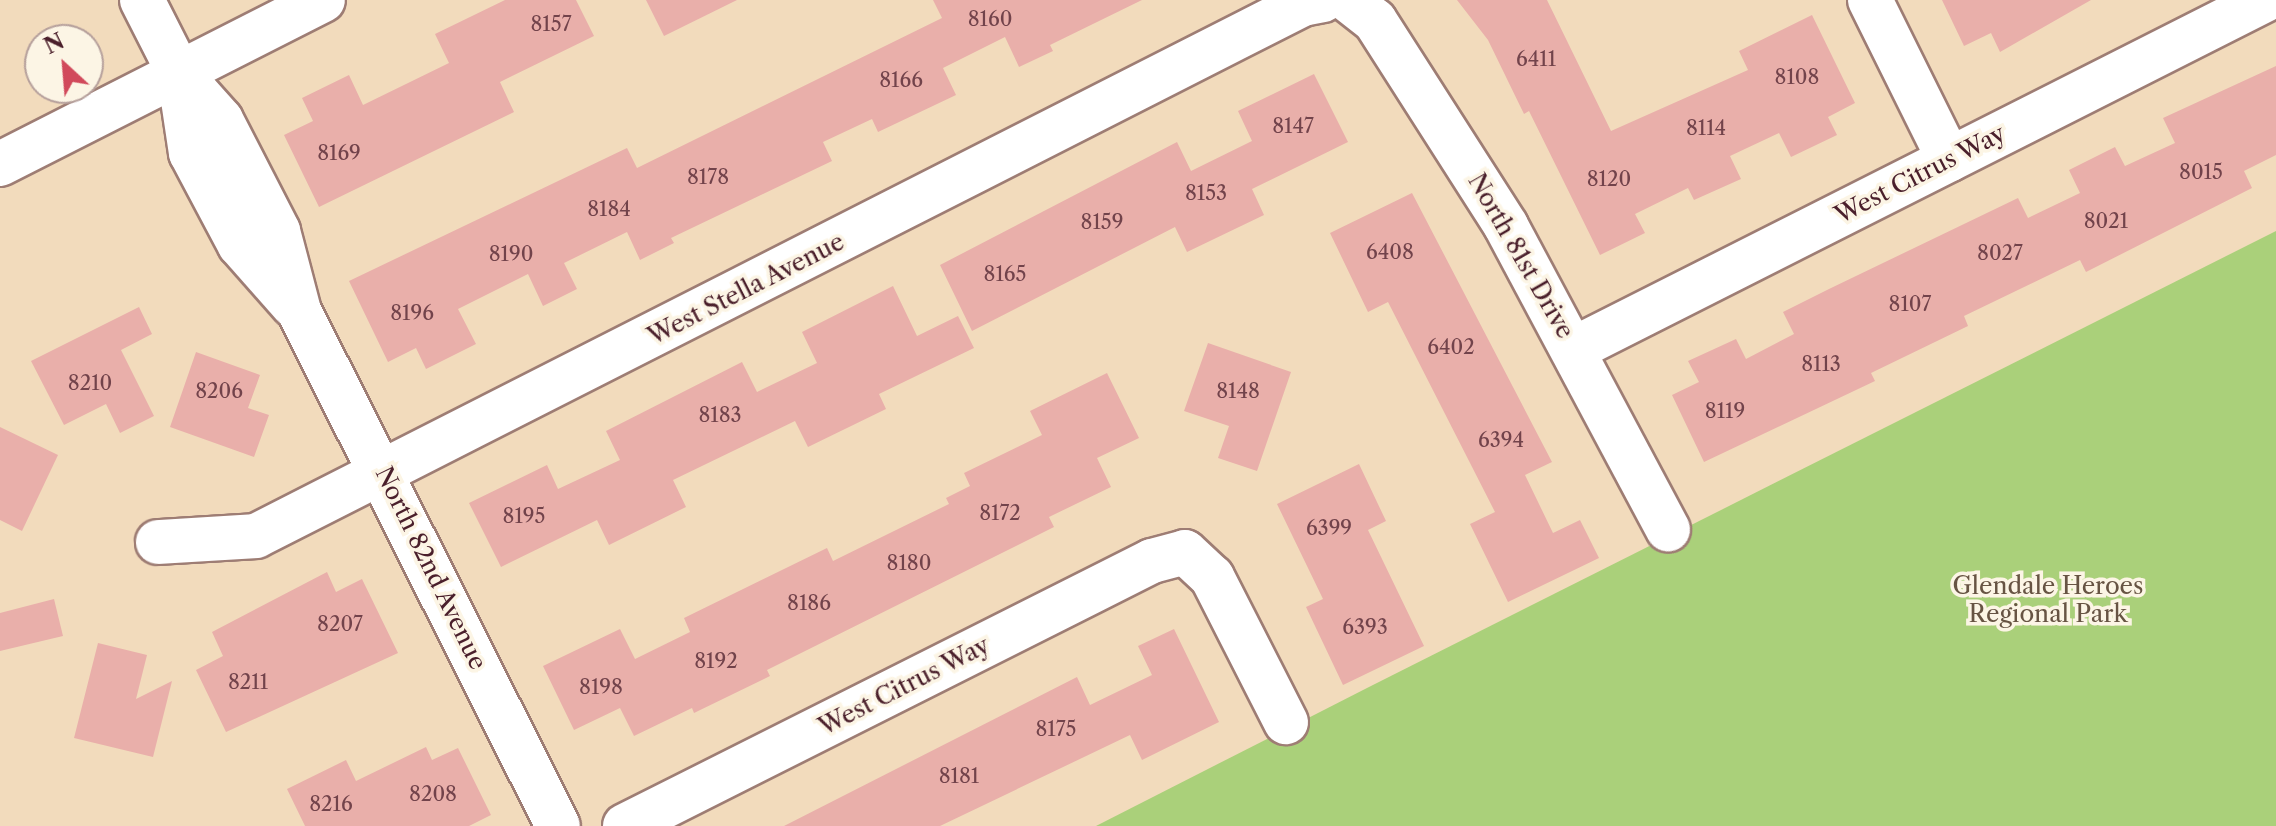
<!DOCTYPE html>
<style>
body{margin:0}
#map{position:relative;width:2276px;height:826px;overflow:hidden;background:#f2dbbc;font-family:"Libre Caslon Text",serif}
div>[style]{position:absolute}
[style*='--x']{left:calc(var(--x)*1px);top:calc(var(--y)*1px);width:calc(var(--w)*1px);rotate:calc(var(--a)*1deg)}
.green>*{inset:0;background:#aad07a}
.building>*{inset:0;background:#e9afaa}
.roads{filter:drop-shadow(2px 0 #9e7d74) drop-shadow(-2px 0 #9e7d74) drop-shadow(0 2px #9e7d74) drop-shadow(0 -2px #9e7d74)}
.minor>*{height:44px;margin:-22px;padding:0 22px;transform-origin:22px;border-radius:22px;background:#fff}
span{translate:-50% -50%;white-space:nowrap;text-align:center;line-height:1.15;-webkit-text-stroke:7px #fcf5e5;paint-order:stroke}
.number-label{font-size:20px;color:#72434b}
.number-label span{-webkit-text-stroke-width:0}
.street-label{font-size:24px;color:#4a1f2b}
.park-label{font-size:24px;color:#675443}
.north{position:absolute;left:24px;top:24px;width:80px;height:80px;box-sizing:border-box;background:#fcf5e5;border:2px solid #b59f9b;border-radius:50%;rotate:334deg;font-size:22px;font-weight:700;line-height:32px;text-align:center;color:#4a1f2b}
.north::after{content:'';display:block;margin:auto;width:28px;height:36px;background:#d1495b;clip-path:polygon(50% 0,100% 100%,50% 72%,0 100%)}
</style>
<div id="map">
<div class="green">
<div style="clip-path:polygon(2276px 231px,2276px 826px,1096px 826px,1367px 688px)"></div>
</div>
<div class="building">
<div style="clip-path:polygon(505px 0,576px 0,594px 36px,500px 82px,514px 112px,319px 207px,284px 135px,313px 121px,302px 98px,349px 75px,363px 105px,449px 63px,435px 34px)"></div>
<div style="clip-path:polygon(646px 0,737px 0,664px 36px)"></div>
<div style="clip-path:polygon(933px 0,1142px 0,1050px 45px,1053px 51px,1019px 67px,1005px 37px,943px 68px,956px 95px,878px 132px,872px 119px,823px 142px,832px 161px,671px 238px,674px 243px,640px 260px,627px 232px,564px 263px,577px 289px,543px 306px,528px 274px,458px 309px,476px 344px,426px 369px,416px 348px,388px 362px,349px 281px,627px 148px,637px 168px,942px 18px)"></div>
<div style="clip-path:polygon(1457px 0,1547px 0,1611px 131px,1748px 70px,1739px 51px,1812px 15px,1855px 103px,1828px 117px,1837px 135px,1791px 157px,1779px 133px,1730px 156px,1741px 179px,1694px 200px,1688px 188px,1635px 214px,1645px 233px,1600px 255px,1529px 111px,1524px 114px,1488px 40px)"></div>
<div style="clip-path:polygon(1942px 0,2091px 0,2000px 52px,1991px 33px,1964px 46px)"></div>
<div style="clip-path:polygon(2276px 66px,2276px 155px,2244px 171px,2252px 188px,2086px 272px,2080px 260px,1964px 316px,1968px 326px,1871px 373px,1875px 381px,1704px 462px,1672px 395px,1699px 382px,1688px 361px,1736px 339px,1746px 359px,1794px 334px,1783px 312px,1829px 289px,2018px 198px,2028px 218px,2080px 193px,2069px 170px,2115px 147px,2125px 166px,2175px 143px,2163px 118px)"></div>
<div style="clip-path:polygon(1314px 74px,1348px 142px,1252px 189px,1264px 215px,1187px 252px,1175px 227px,972px 331px,940px 265px,1177px 142px,1191px 171px,1252px 141px,1238px 111px)"></div>
<div style="clip-path:polygon(1412px 193px,1552px 462px,1525px 475px,1553px 533px,1580px 520px,1599px 558px,1508px 602px,1470px 524px,1495px 512px,1388px 302px,1368px 312px,1330px 233px)"></div>
<div style="clip-path:polygon(893px 286px,917px 336px,958px 316px,974px 348px,879px 394px,886px 409px,808px 447px,795px 421px,673px 480px,686px 507px,609px 545px,597px 520px,501px 567px,469px 503px,547px 465px,558px 489px,620px 460px,606px 431px,742px 362px,757px 392px,817px 363px,802px 332px)"></div>
<div style="clip-path:polygon(139px 307px,152px 334px,121px 350px,154px 416px,120px 433px,106px 404px,64px 425px,31px 361px)"></div>
<div style="clip-path:polygon(1208px 343px,1291px 372px,1257px 471px,1218px 458px,1229px 426px,1184px 411px)"></div>
<div style="clip-path:polygon(196px 352px,260px 375px,248px 408px,269px 415px,254px 457px,170px 427px)"></div>
<div style="clip-path:polygon(1107px 373px,1139px 438px,1097px 458px,1111px 487px,1049px 517px,1054px 527px,767px 670px,770px 676px,694px 713px,692px 708px,634px 736px,620px 708px,574px 730px,543px 666px,620px 629px,635px 659px,690px 632px,684px 618px,827px 548px,833px 561px,949px 504px,946px 498px,970px 486px,964px 473px,1042px 435px,1030px 411px)"></div>
<div style="clip-path:polygon(0 427px,58px 455px,22px 531px,0 520px)"></div>
<div style="clip-path:polygon(1359px 464px,1386px 521px,1368px 530px,1424px 646px,1343px 685px,1306px 607px,1323px 599px,1277px 504px)"></div>
<div style="clip-path:polygon(327px 572px,336px 592px,362px 579px,398px 653px,226px 732px,196px 670px,223px 656px,212px 632px)"></div>
<div style="clip-path:polygon(54px 599px,63px 636px,0 651px,0 613px)"></div>
<div style="clip-path:polygon(1174px 629px,1219px 722px,1142px 760px,1130px 735px,940px 826px,784px 826px,1077px 677px,1090px 705px,1152px 675px,1138px 646px)"></div>
<div style="clip-path:polygon(98px 643px,147px 655px,136px 699px,172px 681px,153px 757px,74px 738px)"></div>
<div style="clip-path:polygon(426px 747px,432px 760px,458px 748px,491px 815px,469px 826px,305px 826px,287px 789px,346px 760px,356px 781px)"></div>
</div>
<div class="roads">
<div class="minor">
<div style="--x:142;--y:0;--w:82;--a:63.1"></div>
<div style="--x:179;--y:73;--w:63;--a:48.2"></div>
<div style="--x:221;--y:120;--w:125;--a:62.8"></div>
<div style="--x:278;--y:231;--w:83;--a:75.3"></div>
<div style="--x:299;--y:311;--w:576;--a:63.3"></div>
<div style="--x:1348;--y:0;--w:34;--a:38"></div>
<div style="--x:1375;--y:21;--w:243;--a:57.4"></div>
<div style="--x:1506;--y:226;--w:344;--a:61.9"></div>
<div style="--x:1870;--y:0;--w:178;--a:63.6"></div>
<div style="--x:179;--y:73;--w:81;--a:81.5"></div>
<div style="--x:191;--y:153;--w:104;--a:62"></div>
<div style="--x:240;--y:245;--w:80;--a:48.5"></div>
<div style="--x:0;--y:164;--w:362;--a:-26.9"></div>
<div style="--x:1576;--y:348;--w:772;--a:-26.8"></div>
<div style="--x:158;--y:542;--w:98;--a:-3.5"></div>
<div style="--x:256;--y:536;--w:1174;--a:-26.94"></div>
<div style="--x:1303;--y:4;--w:20;--a:-11"></div>
<div style="--x:625;--y:826;--w:590;--a:-26.7"></div>
<div style="--x:1152;--y:561;--w:34;--a:-15"></div>
<div style="--x:1185;--y:552;--w:37;--a:43"></div>
<div style="--x:1212;--y:577;--w:163;--a:63"></div>
</div>
</div>
<div class="number-label">
<span style="left:990px;top:19px">8160</span>
<span style="left:551px;top:24px">8157</span>
<span style="left:1536px;top:59px">6411</span>
<span style="left:1797px;top:77px">8108</span>
<span style="left:901px;top:80px">8166</span>
<span style="left:1293px;top:126px">8147</span>
<span style="left:1706px;top:128px">8114</span>
<span style="left:339px;top:153px">8169</span>
<span style="left:2201px;top:172px">8015</span>
<span style="left:708px;top:177px">8178</span>
<span style="left:1609px;top:179px">8120</span>
<span style="left:1206px;top:193px">8153</span>
<span style="left:609px;top:209px">8184</span>
<span style="left:2106px;top:221px">8021</span>
<span style="left:1102px;top:222px">8159</span>
<span style="left:1390px;top:252px">6408</span>
<span style="left:2000px;top:253px">8027</span>
<span style="left:511px;top:254px">8190</span>
<span style="left:1005px;top:274px">8165</span>
<span style="left:1910px;top:304px">8107</span>
<span style="left:412px;top:313px">8196</span>
<span style="left:1451px;top:347px">6402</span>
<span style="left:1821px;top:364px">8113</span>
<span style="left:90px;top:383px">8210</span>
<span style="left:219px;top:391px">8206</span>
<span style="left:1238px;top:391px">8148</span>
<span style="left:1725px;top:411px">8119</span>
<span style="left:720px;top:415px">8183</span>
<span style="left:1501px;top:440px">6394</span>
<span style="left:1000px;top:513px">8172</span>
<span style="left:524px;top:516px">8195</span>
<span style="left:1329px;top:528px">6399</span>
<span style="left:909px;top:563px">8180</span>
<span style="left:809px;top:603px">8186</span>
<span style="left:340px;top:624px">8207</span>
<span style="left:1365px;top:627px">6393</span>
<span style="left:716px;top:661px">8192</span>
<span style="left:248px;top:682px">8211</span>
<span style="left:601px;top:687px">8198</span>
<span style="left:1056px;top:729px">8175</span>
<span style="left:959px;top:776px">8181</span>
<span style="left:433px;top:794px">8208</span>
<span style="left:331px;top:804px">8216</span>
</div>
<div class="street-label">
<span style="left:1920px;top:174px;rotate:-27deg">West Citrus Way</span>
<span style="left:1521px;top:256px;rotate:60deg">North 81st Drive</span>
<span style="left:746px;top:289px;rotate:-27deg">West Stella Avenue</span>
<span style="left:431px;top:568px;rotate:64deg">North 82nd Avenue</span>
<span style="left:904px;top:686px;rotate:-27deg">West Citrus Way</span>
</div>
<div class="park-label">
<span style="left:2048px;top:600px">Glendale Heroes<br>Regional Park</span>
</div>
<div class="north">N</div>
</div>
